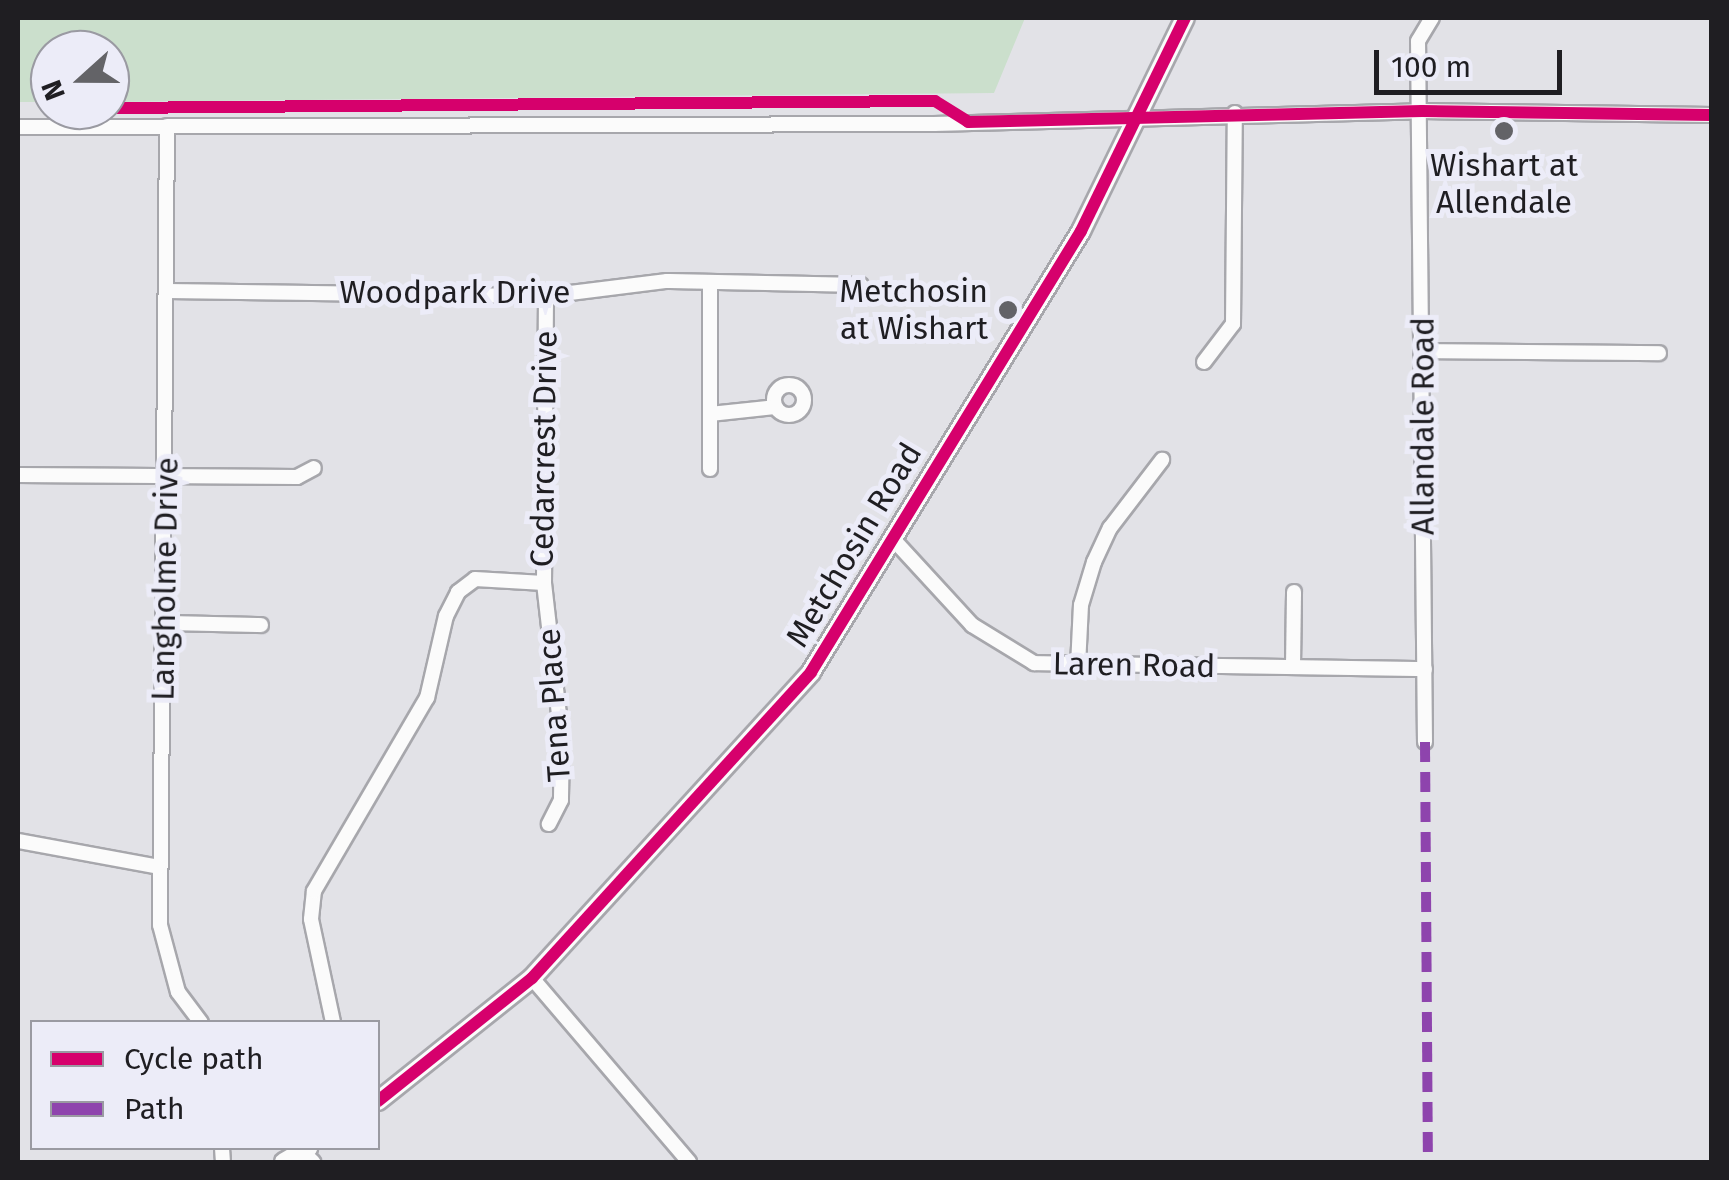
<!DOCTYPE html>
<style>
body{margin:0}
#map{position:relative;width:1729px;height:1180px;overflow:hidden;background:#e2e2e7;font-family:"Fira Sans",sans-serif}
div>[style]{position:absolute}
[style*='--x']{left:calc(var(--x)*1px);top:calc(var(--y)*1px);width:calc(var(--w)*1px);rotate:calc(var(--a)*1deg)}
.green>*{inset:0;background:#cbdfcc}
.roads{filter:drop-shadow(2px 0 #a7a7ac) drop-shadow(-2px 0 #a7a7ac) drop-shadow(0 2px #a7a7ac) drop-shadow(0 -2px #a7a7ac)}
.minor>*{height:14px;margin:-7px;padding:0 7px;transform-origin:7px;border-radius:7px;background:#fbfbfb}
.minor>.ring{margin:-7px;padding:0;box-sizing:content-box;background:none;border:14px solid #fbfbfb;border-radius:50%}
.major>*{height:18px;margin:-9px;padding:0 9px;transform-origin:9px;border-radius:9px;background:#fbfbfb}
.quiet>*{height:10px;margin-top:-5px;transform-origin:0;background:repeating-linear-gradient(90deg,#8e44ad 0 20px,transparent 0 30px)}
.cycleway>*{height:12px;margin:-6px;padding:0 6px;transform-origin:6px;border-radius:6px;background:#d6006c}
.dots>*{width:28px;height:28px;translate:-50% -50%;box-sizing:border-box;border:5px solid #ececf8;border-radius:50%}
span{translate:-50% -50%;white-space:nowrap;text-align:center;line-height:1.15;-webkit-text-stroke:10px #ececf8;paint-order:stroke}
.poi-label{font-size:32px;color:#1f1e22}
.right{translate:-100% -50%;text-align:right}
.street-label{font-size:32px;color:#1f1e22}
.frame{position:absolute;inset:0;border:20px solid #1f1e22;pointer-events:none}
.legend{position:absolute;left:30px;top:1020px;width:350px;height:130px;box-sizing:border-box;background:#ececf8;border:2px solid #9a9aa2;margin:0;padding:12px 18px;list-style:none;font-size:30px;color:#1f1e22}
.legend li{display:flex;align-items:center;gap:20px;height:50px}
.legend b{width:50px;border:2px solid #9a9aa2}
.north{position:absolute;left:30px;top:30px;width:100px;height:100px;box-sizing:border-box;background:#ececf8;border:2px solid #9a9aa2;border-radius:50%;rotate:249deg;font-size:28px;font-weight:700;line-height:40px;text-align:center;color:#1f1e22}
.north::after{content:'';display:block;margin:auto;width:35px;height:45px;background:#636367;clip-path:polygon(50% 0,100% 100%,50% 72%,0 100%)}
.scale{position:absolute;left:1374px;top:50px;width:188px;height:45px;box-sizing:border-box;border:5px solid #1f1e22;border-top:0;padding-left:12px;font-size:30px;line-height:35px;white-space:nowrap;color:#1f1e22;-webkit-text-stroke:8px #ececf8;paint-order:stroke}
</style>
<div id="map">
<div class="green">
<div style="clip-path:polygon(18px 18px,1025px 18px,994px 93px,110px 102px,110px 50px,50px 50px,50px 102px,18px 102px)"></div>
</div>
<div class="roads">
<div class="minor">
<div style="--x:167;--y:126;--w:799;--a:90.5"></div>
<div style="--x:160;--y:925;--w:69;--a:75"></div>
<div style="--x:178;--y:992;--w:38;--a:53"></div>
<div style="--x:18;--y:127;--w:916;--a:-0.19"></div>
<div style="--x:934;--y:124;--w:488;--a:-1.5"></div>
<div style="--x:1422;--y:111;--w:290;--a:0.8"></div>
<div style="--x:168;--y:291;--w:378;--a:0.8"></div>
<div style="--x:546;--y:296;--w:122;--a:-7.1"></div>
<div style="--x:667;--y:281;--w:194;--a:1.2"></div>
<div style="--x:546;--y:296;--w:287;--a:90.4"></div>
<div style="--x:544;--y:583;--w:158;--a:83.5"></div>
<div style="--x:562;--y:740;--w:60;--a:91"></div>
<div style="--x:561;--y:800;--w:27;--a:117"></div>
<div style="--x:1422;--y:351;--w:237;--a:0.5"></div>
<div style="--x:1204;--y:362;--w:48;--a:-52.7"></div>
<div style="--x:1233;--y:324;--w:211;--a:-89.5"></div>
<div class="ring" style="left:774px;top:385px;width:16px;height:16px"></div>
<div style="--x:710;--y:414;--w:65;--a:-6.1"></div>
<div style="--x:710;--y:469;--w:187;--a:-90"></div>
<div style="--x:18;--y:475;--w:279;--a:0.4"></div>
<div style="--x:297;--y:477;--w:19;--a:-28"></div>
<div style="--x:893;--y:539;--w:117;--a:47.4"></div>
<div style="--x:972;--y:625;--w:73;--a:31.5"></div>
<div style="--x:1034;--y:663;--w:391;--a:0.9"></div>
<div style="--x:165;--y:623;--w:96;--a:1.2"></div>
<div style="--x:1078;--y:666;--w:61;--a:-87.2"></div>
<div style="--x:1081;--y:605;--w:45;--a:-73.2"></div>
<div style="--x:1094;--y:562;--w:38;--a:-65"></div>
<div style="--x:1110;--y:528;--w:86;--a:-52.6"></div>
<div style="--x:1293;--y:666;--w:74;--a:-89.2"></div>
<div style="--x:1425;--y:742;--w:701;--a:-90.57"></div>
<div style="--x:1418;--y:41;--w:27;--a:-59"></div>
<div style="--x:18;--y:841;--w:143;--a:10.4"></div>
<div style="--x:532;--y:978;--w:242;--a:49.5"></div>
<div style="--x:333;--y:1022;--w:105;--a:-102.1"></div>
<div style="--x:311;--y:919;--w:28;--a:-84"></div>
<div style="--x:314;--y:891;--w:224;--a:-59.7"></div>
<div style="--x:427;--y:698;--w:84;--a:-77"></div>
<div style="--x:446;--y:616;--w:27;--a:-63"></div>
<div style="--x:458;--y:592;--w:21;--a:-37"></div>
<div style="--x:475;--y:579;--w:69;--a:3.3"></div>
<div style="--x:222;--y:1148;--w:14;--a:86"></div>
<div style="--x:302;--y:1151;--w:16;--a:45"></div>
</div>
<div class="major">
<div style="--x:378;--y:1101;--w:197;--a:-38.6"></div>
<div style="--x:532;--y:978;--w:414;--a:-47.6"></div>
<div style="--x:811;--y:672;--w:517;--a:-58.52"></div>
<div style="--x:1081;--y:231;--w:237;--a:-64"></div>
<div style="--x:284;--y:1162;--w:28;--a:-30"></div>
</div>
</div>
<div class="quiet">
<div style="--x:1425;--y:742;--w:420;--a:89.6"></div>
</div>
<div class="cycleway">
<div style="--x:110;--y:108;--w:825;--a:-0.49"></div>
<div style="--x:935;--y:101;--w:39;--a:32"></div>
<div style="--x:968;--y:122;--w:454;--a:-1.4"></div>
<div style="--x:1422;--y:111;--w:290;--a:0.8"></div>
<div style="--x:378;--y:1101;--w:197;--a:-38.6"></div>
<div style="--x:532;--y:978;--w:414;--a:-47.6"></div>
<div style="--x:811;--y:672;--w:517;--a:-58.52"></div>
<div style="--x:1081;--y:231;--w:237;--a:-64"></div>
</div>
<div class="dots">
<div style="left:1504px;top:131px;background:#636367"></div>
<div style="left:1008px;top:310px;background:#636367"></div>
</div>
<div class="poi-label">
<span style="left:1504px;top:184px">Wishart at<br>Allendale</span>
<span class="right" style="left:988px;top:310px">Metchosin<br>at Wishart</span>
</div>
<div class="street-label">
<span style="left:455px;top:292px">Woodpark Drive</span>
<span style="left:1423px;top:426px;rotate:-90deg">Allandale Road</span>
<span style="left:544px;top:449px;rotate:-89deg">Cedarcrest Drive</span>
<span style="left:854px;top:545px;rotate:-59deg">Metchosin Road</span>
<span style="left:165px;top:579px;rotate:-89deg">Langholme Drive</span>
<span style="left:1134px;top:665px;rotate:1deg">Laren Road</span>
<span style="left:554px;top:705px;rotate:-94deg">Tena Place</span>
</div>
<div class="frame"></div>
<ul class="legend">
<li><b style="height:12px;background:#d6006c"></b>Cycle path</li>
<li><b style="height:12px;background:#8e44ad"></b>Path</li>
</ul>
<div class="north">N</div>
<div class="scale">100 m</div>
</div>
